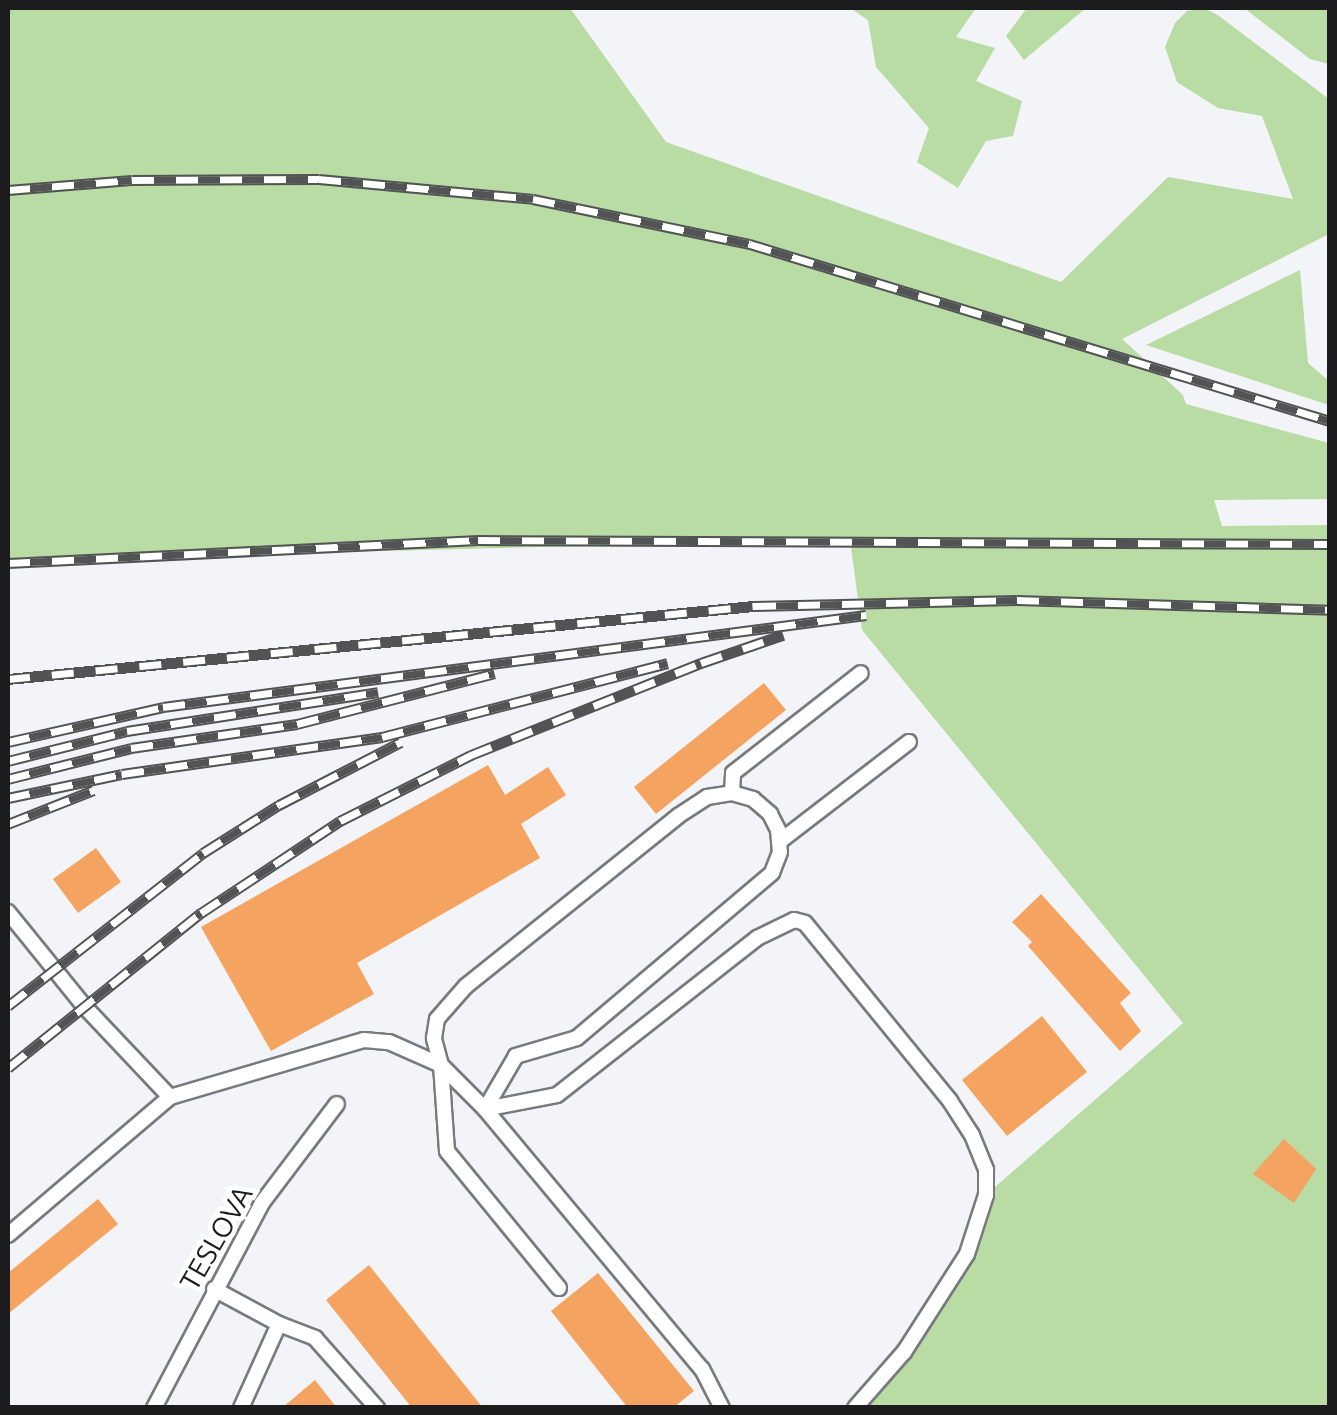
<!DOCTYPE html>
<style>
body{margin:0}
#map{position:relative;width:1337px;height:1415px;overflow:hidden;background:#f2f4f7;font-family:Ubuntu,sans-serif}
div>[style]{position:absolute}
[style*='--x']{left:calc(var(--x)*1px);top:calc(var(--y)*1px);width:calc(var(--w)*1px);rotate:calc(var(--a)*1deg)}
.green>*{inset:0;background:#b9dba4}
.building>*{inset:0;background:#f4a460}
.roads{filter:drop-shadow(2px 0 #787a7d) drop-shadow(-2px 0 #787a7d) drop-shadow(0 2px #787a7d) drop-shadow(0 -2px #787a7d)}
.lane>*{height:14px;margin:-7px;padding:0 7px;transform-origin:7px;border-radius:7px;background:#fff}
.rail>*{height:11px;margin-top:-5.5px;transform-origin:0;background:repeating-linear-gradient(90deg,#fff 0 22px,#525355 0 44px);box-sizing:border-box;border-block:2px solid #525355}
span{translate:-50% -50%;white-space:nowrap;text-align:center;line-height:1.15;-webkit-text-stroke:9px #fff;paint-order:stroke}
.street-label{font-size:28px;color:#1c1c1e}
.frame{position:absolute;inset:0;border:10px solid #1c1c1e;pointer-events:none}
</style>
<div id="map">
<div class="green">
<div style="clip-path:polygon(8px 8px,570px 8px,666px 142px,1061px 282px,1168px 177px,1293px 199px,1262px 116px,1218px 108px,1177px 82px,1165px 47px,1175px 23px,1187px 11px,1204px 8px,1219px 16px,1329px 99px,1329px 234px,1122px 339px,1183px 395px,1186px 404px,1329px 443px,1329px 499px,1214px 500px,1222px 526px,1329px 525px,1329px 1407px,855px 1407px,967px 1254px,986px 1195px,1183px 1023px,862px 630px,850px 539px,66px 559px,8px 565px)"></div>
<div style="clip-path:polygon(850px 8px,976px 8px,956px 37px,995px 48px,976px 81px,1022px 101px,1013px 136px,986px 141px,958px 188px,917px 162px,929px 128px,876px 67px,868px 20px)"></div>
<div style="clip-path:polygon(1027px 8px,1086px 8px,1024px 60px,1006px 36px)"></div>
<div style="clip-path:polygon(1244px 8px,1329px 8px,1329px 64px,1310px 59px)"></div>
<div style="clip-path:polygon(1300px 270px,1308px 363px,1329px 381px,1329px 405px,1146px 345px)"></div>
</div>
<div class="building">
<div style="clip-path:polygon(764px 683px,786px 710px,656px 814px,634px 787px)"></div>
<div style="clip-path:polygon(488px 765px,505px 795px,548px 767px,566px 795px,521px 824px,540px 858px,357px 963px,374px 994px,271px 1051px,201px 927px)"></div>
<div style="clip-path:polygon(96px 848px,121px 882px,78px 913px,53px 879px)"></div>
<div style="clip-path:polygon(1041px 894px,1131px 993px,1120px 1003px,1141px 1031px,1120px 1051px,1028px 946px,1032px 942px,1012px 922px)"></div>
<div style="clip-path:polygon(1042px 1016px,1087px 1072px,1007px 1136px,962px 1080px)"></div>
<div style="clip-path:polygon(1284px 1139px,1316px 1169px,1294px 1203px,1253px 1174px)"></div>
<div style="clip-path:polygon(98px 1199px,118px 1224px,8px 1314px,8px 1273px)"></div>
<div style="clip-path:polygon(369px 1265px,483px 1408px,412px 1408px,326px 1300px)"></div>
<div style="clip-path:polygon(598px 1273px,694px 1391px,673px 1408px,628px 1408px,551px 1311px)"></div>
<div style="clip-path:polygon(315px 1380px,337px 1408px,282px 1408px)"></div>
</div>
<div class="roads">
<div class="lane">
<div style="--x:732;--y:793;--w:20;--a:-87"></div>
<div style="--x:733;--y:773;--w:162;--a:-38"></div>
<div style="--x:779;--y:842;--w:164;--a:-37.6"></div>
<div style="--x:8;--y:912;--w:121;--a:51"></div>
<div style="--x:84;--y:1006;--w:125;--a:46.6"></div>
<div style="--x:8;--y:1235;--w:213;--a:-40.4"></div>
<div style="--x:170;--y:1097;--w:202;--a:-16.4"></div>
<div style="--x:364;--y:1040;--w:25;--a:5"></div>
<div style="--x:389;--y:1042;--w:57;--a:23.9"></div>
<div style="--x:441;--y:1065;--w:62;--a:45"></div>
<div style="--x:485;--y:1109;--w:73;--a:-11"></div>
<div style="--x:557;--y:1095;--w:254;--a:-38.1"></div>
<div style="--x:757;--y:938;--w:41;--a:-25.9"></div>
<div style="--x:794;--y:920;--w:11;--a:15"></div>
<div style="--x:805;--y:923;--w:230;--a:50.8"></div>
<div style="--x:950;--y:1101;--w:40;--a:57.1"></div>
<div style="--x:972;--y:1135;--w:38;--a:68"></div>
<div style="--x:986;--y:1170;--w:25;--a:90"></div>
<div style="--x:986;--y:1195;--w:62;--a:107.9"></div>
<div style="--x:967;--y:1254;--w:117;--a:122.7"></div>
<div style="--x:904;--y:1352;--w:74;--a:131.2"></div>
<div style="--x:559;--y:1288;--w:177;--a:-129.3"></div>
<div style="--x:447;--y:1151;--w:86;--a:-94"></div>
<div style="--x:441;--y:1065;--w:28;--a:-105"></div>
<div style="--x:434;--y:1038;--w:19;--a:-81"></div>
<div style="--x:437;--y:1019;--w:44;--a:-48.7"></div>
<div style="--x:466;--y:986;--w:272;--a:-38.7"></div>
<div style="--x:678;--y:816;--w:35;--a:-33"></div>
<div style="--x:707;--y:797;--w:25;--a:-9"></div>
<div style="--x:732;--y:793;--w:22;--a:16"></div>
<div style="--x:753;--y:799;--w:23;--a:41"></div>
<div style="--x:770;--y:814;--w:18;--a:63"></div>
<div style="--x:778;--y:830;--w:22;--a:85"></div>
<div style="--x:780;--y:852;--w:22;--a:111"></div>
<div style="--x:772;--y:873;--w:255;--a:139.8"></div>
<div style="--x:577;--y:1038;--w:64;--a:163.6"></div>
<div style="--x:516;--y:1056;--w:61;--a:120.3"></div>
<div style="--x:485;--y:1109;--w:339;--a:50.2"></div>
<div style="--x:702;--y:1369;--w:44;--a:62.9"></div>
<div style="--x:214;--y:1289;--w:74;--a:28.3"></div>
<div style="--x:154;--y:1408;--w:232;--a:-62.2"></div>
<div style="--x:262;--y:1203;--w:124;--a:-52.9"></div>
<div style="--x:241;--y:1408;--w:92;--a:-65.7"></div>
<div style="--x:279;--y:1324;--w:39;--a:21"></div>
<div style="--x:315;--y:1338;--w:94;--a:48.5"></div>
</div>
</div>
<div class="rail">
<div style="--x:8;--y:190;--w:124;--a:-4.6"></div>
<div style="--x:132;--y:180;--w:187;--a:-0.3"></div>
<div style="--x:319;--y:179;--w:215;--a:5.3"></div>
<div style="--x:533;--y:199;--w:222;--a:11.7"></div>
<div style="--x:750;--y:244;--w:606;--a:16.97"></div>
<div style="--x:8;--y:563;--w:471;--a:-2.8"></div>
<div style="--x:478;--y:540;--w:852;--a:0.27"></div>
<div style="--x:8;--y:679;--w:750;--a:-5.59"></div>
<div style="--x:754;--y:606;--w:263;--a:-1.3"></div>
<div style="--x:1017;--y:600;--w:313;--a:1.8"></div>
<div style="--x:8;--y:742;--w:159;--a:-12.7"></div>
<div style="--x:163;--y:707;--w:709;--a:-7.46"></div>
<div style="--x:8;--y:761;--w:123;--a:-14.1"></div>
<div style="--x:127;--y:731;--w:254;--a:-8.8"></div>
<div style="--x:8;--y:779;--w:127;--a:-14.1"></div>
<div style="--x:131;--y:748;--w:168;--a:-8.2"></div>
<div style="--x:297;--y:724;--w:204;--a:-14.4"></div>
<div style="--x:8;--y:798;--w:116;--a:-11.9"></div>
<div style="--x:122;--y:774;--w:263;--a:-8.1"></div>
<div style="--x:382;--y:737;--w:295;--a:-14.5"></div>
<div style="--x:8;--y:824;--w:92;--a:-21.6"></div>
<div style="--x:8;--y:1006;--w:248;--a:-38.1"></div>
<div style="--x:203;--y:853;--w:90;--a:-32.3"></div>
<div style="--x:279;--y:805;--w:137;--a:-27.3"></div>
<div style="--x:8;--y:1068;--w:248;--a:-38.8"></div>
<div style="--x:201;--y:913;--w:167;--a:-33.5"></div>
<div style="--x:340;--y:821;--w:147;--a:-26.7"></div>
<div style="--x:471;--y:755;--w:248;--a:-21.8"></div>
<div style="--x:701;--y:663;--w:87;--a:-18.9"></div>
</div>
<div class="street-label">
<span style="left:216px;top:1238px;rotate:-60deg">TESLOVA</span>
</div>
<div class="frame"></div>
</div>
